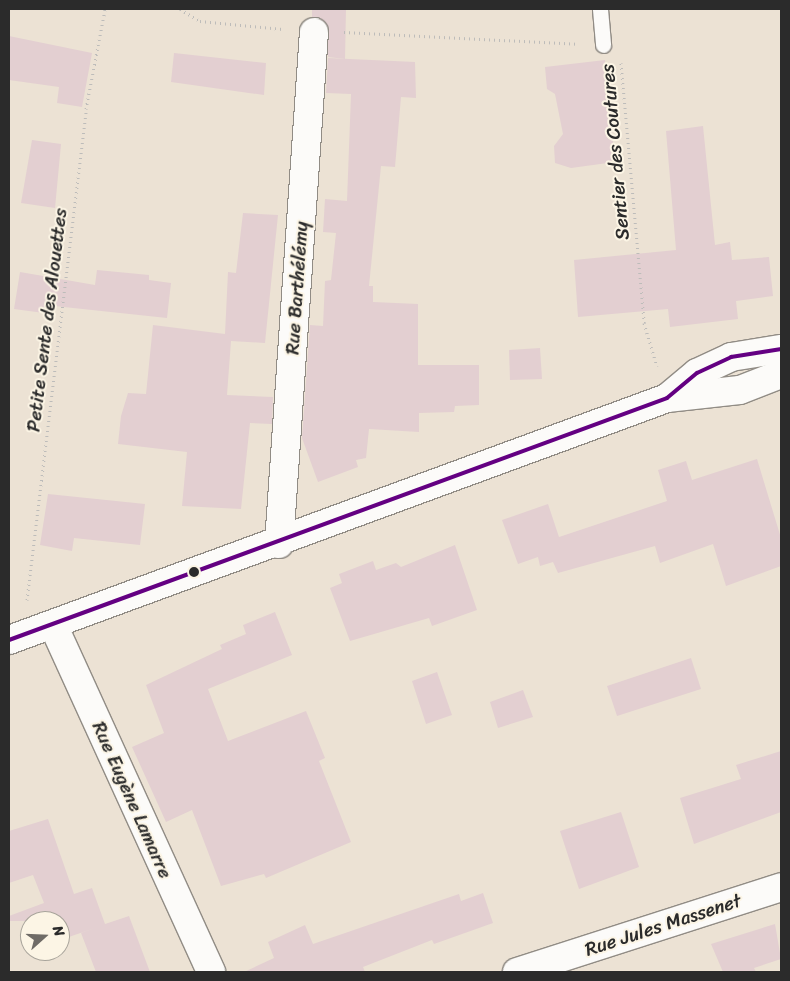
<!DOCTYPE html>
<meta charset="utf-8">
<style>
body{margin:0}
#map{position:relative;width:790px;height:981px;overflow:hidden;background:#ece2d4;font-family:Sriracha,sans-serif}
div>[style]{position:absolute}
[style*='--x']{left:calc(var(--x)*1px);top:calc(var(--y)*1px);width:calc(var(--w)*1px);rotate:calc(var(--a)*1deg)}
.building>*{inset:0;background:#e3cfd1}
.path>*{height:3px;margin-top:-1.5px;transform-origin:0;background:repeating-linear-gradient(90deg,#bdbcba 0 1px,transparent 0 5px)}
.roads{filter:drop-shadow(1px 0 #918c85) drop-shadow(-1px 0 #918c85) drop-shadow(0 1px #918c85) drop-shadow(0 -1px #918c85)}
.lane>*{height:15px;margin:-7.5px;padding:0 7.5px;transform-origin:7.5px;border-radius:7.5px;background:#fcfbf9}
.street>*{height:28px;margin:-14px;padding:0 14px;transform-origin:14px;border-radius:14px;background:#fcfbf9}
.secondary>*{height:28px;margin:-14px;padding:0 14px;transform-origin:14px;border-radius:14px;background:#fcfbf9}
.bus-1>*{height:4px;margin:-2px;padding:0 2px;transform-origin:2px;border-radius:2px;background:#640082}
.dots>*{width:14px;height:14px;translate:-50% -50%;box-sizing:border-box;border:2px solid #fcf5e5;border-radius:50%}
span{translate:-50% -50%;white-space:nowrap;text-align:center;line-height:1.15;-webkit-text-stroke:4px #fcf5e5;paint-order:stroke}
.street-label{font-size:19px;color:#2b2b2b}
.frame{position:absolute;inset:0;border:10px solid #2b2b2b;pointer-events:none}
.north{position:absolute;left:20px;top:911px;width:50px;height:50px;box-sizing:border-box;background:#fcf5e5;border:1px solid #a8a49b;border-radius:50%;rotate:70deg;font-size:14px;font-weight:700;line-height:20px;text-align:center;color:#2b2b2b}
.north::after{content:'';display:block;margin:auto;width:18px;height:22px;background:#6f6b66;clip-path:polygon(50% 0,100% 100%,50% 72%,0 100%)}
</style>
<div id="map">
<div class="building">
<div style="clip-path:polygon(312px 9px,346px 9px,345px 59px,328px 57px,328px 26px,312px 17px)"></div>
<div style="clip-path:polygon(9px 36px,92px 53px,82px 107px,57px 103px,59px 87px,9px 80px)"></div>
<div style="clip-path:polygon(174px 53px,266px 63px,264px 95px,171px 82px)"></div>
<div style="clip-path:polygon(328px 58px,415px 62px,416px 98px,401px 97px,395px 167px,381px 166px,369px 286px,373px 286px,373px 302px,418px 304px,418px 365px,479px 365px,479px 405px,455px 406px,454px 412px,419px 413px,419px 432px,369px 429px,366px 458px,356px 460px,358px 467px,318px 482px,302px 438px,310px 325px,323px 326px,325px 281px,331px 280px,336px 233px,323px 232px,325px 199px,347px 201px,351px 94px,326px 93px)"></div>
<div style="clip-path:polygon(605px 60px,615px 162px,571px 168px,555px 163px,554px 146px,563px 134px,555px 94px,547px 89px,545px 67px)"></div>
<div style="clip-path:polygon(703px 126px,715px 245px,730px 242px,732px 260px,769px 257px,773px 296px,736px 301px,738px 319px,670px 327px,668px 309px,578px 317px,574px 260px,676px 250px,666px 131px)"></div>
<div style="clip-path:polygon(32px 140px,61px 144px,55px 208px,21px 203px)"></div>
<div style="clip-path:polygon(243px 213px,278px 215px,265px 343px,231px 341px,227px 395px,273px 397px,272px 424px,250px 423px,241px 509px,182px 506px,187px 452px,118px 444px,121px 416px,128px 393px,146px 394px,153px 325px,225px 334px,228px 272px,236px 273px)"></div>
<div style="clip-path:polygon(97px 270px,149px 275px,149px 280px,171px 283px,167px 318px,45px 305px,44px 313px,14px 309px,20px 272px,95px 285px)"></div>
<div style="clip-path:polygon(540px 348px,542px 379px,510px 380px,509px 350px)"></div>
<div style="clip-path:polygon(757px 459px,781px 538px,781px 566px,726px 586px,713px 544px,660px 563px,655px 546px,558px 573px,553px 562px,540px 566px,538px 557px,518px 564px,502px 520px,548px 504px,559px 537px,667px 501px,658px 470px,686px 461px,692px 480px)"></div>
<div style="clip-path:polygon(48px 494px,145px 504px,140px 545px,74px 538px,72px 551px,40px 545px)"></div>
<div style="clip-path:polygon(455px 545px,477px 610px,432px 626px,429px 618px,350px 641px,330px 588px,342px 583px,339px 574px,373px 561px,376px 570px,396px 563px,401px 567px)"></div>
<div style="clip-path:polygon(275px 612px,292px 655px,208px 689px,228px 741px,306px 711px,325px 758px,319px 761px,351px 842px,266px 878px,264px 874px,221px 886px,192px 810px,166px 822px,132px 747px,164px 733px,146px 685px,222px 649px,220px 645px,246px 634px,243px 625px)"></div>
<div style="clip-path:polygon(691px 658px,701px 689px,617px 716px,607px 686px)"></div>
<div style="clip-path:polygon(437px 672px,452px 715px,426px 724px,412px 681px)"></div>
<div style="clip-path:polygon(523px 690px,533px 717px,498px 728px,490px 702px)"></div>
<div style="clip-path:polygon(781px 751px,781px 812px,694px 844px,680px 798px,741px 779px,736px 765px)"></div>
<div style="clip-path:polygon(621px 812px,639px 867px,579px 889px,560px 831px)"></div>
<div style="clip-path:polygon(48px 819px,74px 894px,92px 888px,105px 924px,129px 916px,150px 972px,96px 972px,81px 933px,95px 928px,60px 940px,60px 921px,9px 921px,9px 916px,44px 903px,33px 875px,9px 883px,9px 831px)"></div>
<div style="clip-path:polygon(483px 893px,493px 923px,434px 944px,432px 940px,363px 967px,365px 972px,244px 972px,274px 958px,268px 942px,305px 925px,313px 944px,459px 894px,461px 901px)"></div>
<div style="clip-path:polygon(775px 924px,781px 959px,754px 968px,756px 972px,723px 972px,711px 944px)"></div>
</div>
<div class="path">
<div style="--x:180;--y:9;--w:23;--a:31"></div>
<div style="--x:200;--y:21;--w:83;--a:5.5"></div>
<div style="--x:344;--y:32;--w:233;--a:2.9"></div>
<div style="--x:621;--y:63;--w:261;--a:84.9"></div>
<div style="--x:644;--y:323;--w:45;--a:73.2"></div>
<div style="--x:27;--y:600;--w:495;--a:-83.1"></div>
<div style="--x:86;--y:109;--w:102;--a:-79.2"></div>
</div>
<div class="roads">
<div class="lane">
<div style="--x:600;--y:9;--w:36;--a:85"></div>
</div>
<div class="street">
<div style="--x:279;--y:544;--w:513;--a:-86.09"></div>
<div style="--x:54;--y:627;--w:379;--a:65.5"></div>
<div style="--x:517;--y:972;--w:277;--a:-17.8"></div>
</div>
<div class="secondary">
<div style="--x:667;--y:398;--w:39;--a:-40"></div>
<div style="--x:697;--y:373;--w:38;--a:-25"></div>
<div style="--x:731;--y:357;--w:51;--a:-9.1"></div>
<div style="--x:9;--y:640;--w:701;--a:-20.19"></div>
<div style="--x:667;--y:398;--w:73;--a:-6.3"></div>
<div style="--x:740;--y:390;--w:44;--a:-21.3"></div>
</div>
</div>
<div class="bus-1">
<div style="--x:9;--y:640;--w:701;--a:-20.19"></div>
<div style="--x:667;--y:398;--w:39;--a:-40"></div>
<div style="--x:697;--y:373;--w:38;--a:-25"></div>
<div style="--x:731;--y:357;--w:51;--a:-9.1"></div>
</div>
<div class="dots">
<div style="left:194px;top:572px;background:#2b2b2b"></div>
</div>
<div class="street-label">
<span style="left:615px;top:152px;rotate:-95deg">Sentier des Coutures</span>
<span style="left:297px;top:288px;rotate:-86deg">Rue Barthélémy</span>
<span style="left:47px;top:320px;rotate:-83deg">Petite Sente des Alouettes</span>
<span style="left:132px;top:800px;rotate:66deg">Rue Eugène Lamarre</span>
<span style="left:663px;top:925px;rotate:-18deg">Rue Jules Massenet</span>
</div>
<div class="frame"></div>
<div class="north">N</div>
</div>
